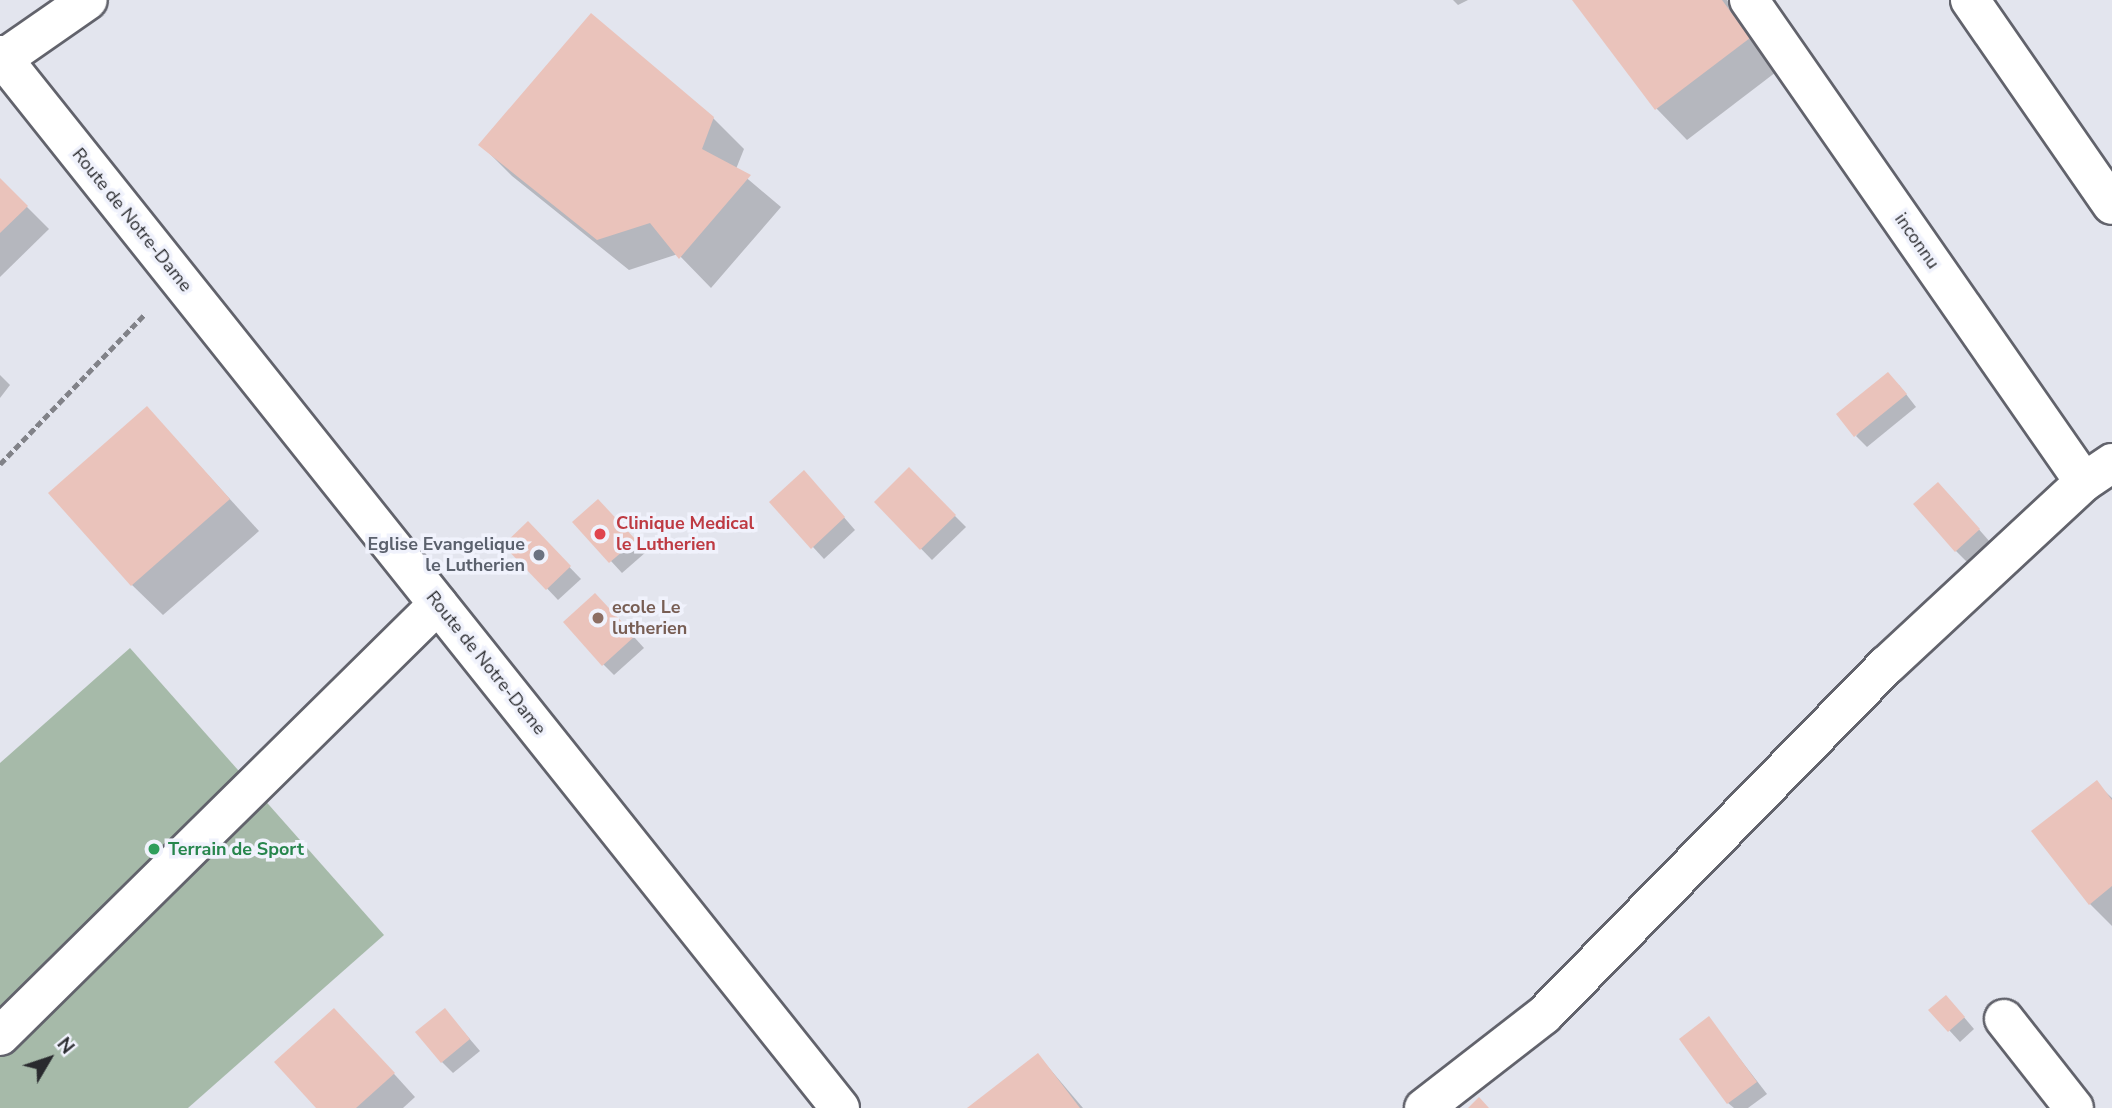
<!DOCTYPE html>
<style>
body{margin:0}
#map{position:relative;width:2112px;height:1108px;overflow:hidden;background:#e3e5ee;font-family:"Nunito Sans",sans-serif}
div>[style]{position:absolute}
[style*='--x']{left:calc(var(--x)*1px);top:calc(var(--y)*1px);width:calc(var(--w)*1px);rotate:calc(var(--a)*1deg)}
.green>*{inset:0;background:#a6baa9}
.shadow>*{inset:0;background:#0003}
.building>*{inset:0;background:#eac3bb}
.path>*{height:4.5px;margin-top:-2.25px;transform-origin:0;background:repeating-linear-gradient(90deg,#818288 0 7px,transparent 0 10.5px)}
.roads{filter:drop-shadow(2px 0 #62636c) drop-shadow(-2px 0 #62636c) drop-shadow(0 2px #62636c) drop-shadow(0 -2px #62636c)}
.minor>*{height:38px;margin:-19px;padding:0 19px;transform-origin:19px;border-radius:19px;background:#fff}
.dots>*{width:19px;height:19px;translate:-50% -50%;box-sizing:border-box;border:4px solid #f0f2fc;border-radius:50%}
span{translate:-50% -50%;white-space:nowrap;text-align:center;line-height:1.15;-webkit-text-stroke:7px #f0f2fc;paint-order:stroke}
.street-label{font-size:18px;color:#292a2e}
.health-label{font-size:18px;color:#be3a42;font-weight:700}
.left{translate:0 -50%;text-align:left}
.worship-label{font-size:18px;color:#5b616d;font-weight:700}
.right{translate:-100% -50%;text-align:right}
.education-label{font-size:18px;color:#785e54;font-weight:700}
.leisure-label{font-size:18px;color:#27864d;font-weight:700}
.north{position:absolute;left:14px;top:1024px;width:70px;height:70px;-webkit-text-stroke:5px #f0f2fc;paint-order:stroke;rotate:51deg;font-size:19px;font-weight:700;line-height:28px;text-align:center;color:#292a2e}
.north::after{content:'';display:block;margin:auto;width:24px;height:32px;background:#292a2e;clip-path:polygon(50% 0,100% 100%,50% 72%,0 100%)}
</style>
<div id="map">
<div class="green">
<div style="clip-path:polygon(130px 648px,384px 935px,188px 1108px,0 1108px,0 763px)"></div>
</div>
<div class="shadow">
<div style="clip-path:polygon(1453px 0,1468px 0,1458px 5px)"></div>
<div style="clip-path:polygon(1575px 0,1727px 0,1780px 69px,1687px 140px,1657px 109px)"></div>
<div style="clip-path:polygon(713px 118px,744px 149px,736px 169px,781px 207px,711px 288px,678px 254px,629px 270px,512px 176px,481px 145px)"></div>
<div style="clip-path:polygon(0 180px,49px 229px,0 277px)"></div>
<div style="clip-path:polygon(0 375px,10px 385px,0 398px)"></div>
<div style="clip-path:polygon(1899px 385px,1916px 407px,1867px 447px,1856px 436px)"></div>
<div style="clip-path:polygon(147px 408px,259px 531px,163px 615px,132px 585px)"></div>
<div style="clip-path:polygon(909px 470px,966px 527px,932px 560px,876px 502px)"></div>
<div style="clip-path:polygon(815px 484px,855px 530px,824px 559px,813px 547px)"></div>
<div style="clip-path:polygon(1949px 495px,1990px 542px,1967px 562px,1956px 551px)"></div>
<div style="clip-path:polygon(609px 512px,646px 552px,622px 573px,575px 522px)"></div>
<div style="clip-path:polygon(528px 524px,581px 579px,558px 600px,506px 545px)"></div>
<div style="clip-path:polygon(606px 606px,644px 648px,614px 675px,603px 664px)"></div>
<div style="clip-path:polygon(2096px 783px,2112px 798px,2112px 926px,2090px 904px)"></div>
<div style="clip-path:polygon(1957px 1009px,1974px 1029px,1960px 1042px,1949px 1030px)"></div>
<div style="clip-path:polygon(445px 1010px,480px 1051px,453px 1073px,442px 1062px)"></div>
<div style="clip-path:polygon(1709px 1019px,1767px 1094px,1748px 1108px,1734px 1108px,1728px 1103px)"></div>
<div style="clip-path:polygon(356px 1032px,415px 1097px,403px 1108px,318px 1108px)"></div>
<div style="clip-path:polygon(1038px 1055px,1083px 1108px,970px 1108px)"></div>
</div>
<div class="building">
<div style="clip-path:polygon(1572px 0,1722px 0,1750px 38px,1655px 110px)"></div>
<div style="clip-path:polygon(591px 13px,714px 117px,702px 149px,751px 175px,679px 259px,650px 223px,597px 240px,478px 145px)"></div>
<div style="clip-path:polygon(0 178px,28px 206px,0 233px)"></div>
<div style="clip-path:polygon(1888px 372px,1907px 394px,1854px 437px,1836px 414px)"></div>
<div style="clip-path:polygon(147px 406px,230px 499px,131px 586px,48px 493px)"></div>
<div style="clip-path:polygon(909px 467px,956px 515px,920px 550px,874px 502px)"></div>
<div style="clip-path:polygon(804px 470px,845px 517px,811px 549px,769px 502px)"></div>
<div style="clip-path:polygon(1938px 482px,1980px 529px,1955px 552px,1913px 504px)"></div>
<div style="clip-path:polygon(598px 499px,636px 540px,609px 563px,572px 522px)"></div>
<div style="clip-path:polygon(528px 521px,571px 566px,546px 590px,503px 545px)"></div>
<div style="clip-path:polygon(595px 593px,635px 636px,602px 666px,563px 622px)"></div>
<div style="clip-path:polygon(2097px 780px,2112px 800px,2112px 886px,2089px 905px,2031px 831px)"></div>
<div style="clip-path:polygon(1946px 995px,1965px 1017px,1948px 1032px,1928px 1010px)"></div>
<div style="clip-path:polygon(334px 1008px,395px 1073px,356px 1108px,316px 1108px,274px 1062px)"></div>
<div style="clip-path:polygon(445px 1008px,470px 1039px,441px 1063px,415px 1032px)"></div>
<div style="clip-path:polygon(1709px 1016px,1757px 1082px,1727px 1104px,1679px 1039px)"></div>
<div style="clip-path:polygon(1038px 1053px,1080px 1108px,967px 1108px)"></div>
<div style="clip-path:polygon(1479px 1097px,1489px 1108px,1468px 1108px)"></div>
</div>
<div class="path">
<div style="--x:0;--y:464;--w:207;--a:-46"></div>
</div>
<div class="roads">
<div class="minor">
<div style="--x:1749;--y:0;--w:587;--a:55.2"></div>
<div style="--x:1970;--y:0;--w:249;--a:55.3"></div>
<div style="--x:0;--y:55;--w:1347;--a:51.42"></div>
<div style="--x:3;--y:59;--w:103;--a:-34.8"></div>
<div style="--x:2004;--y:1019;--w:113;--a:51.8"></div>
<div style="--x:0;--y:1036;--w:615;--a:-44.6"></div>
<div style="--x:1424;--y:1108;--w:152;--a:-37.8"></div>
<div style="--x:1544;--y:1015;--w:490;--a:-45.6"></div>
<div style="--x:1887;--y:665;--w:269;--a:-42.9"></div>
<div style="--x:2084;--y:482;--w:34;--a:-34"></div>
</div>
</div>
<div class="dots">
<div style="left:600px;top:534px;background:#e0444e"></div>
<div style="left:539px;top:555px;background:#6b7280"></div>
<div style="left:598px;top:618px;background:#8d6e63"></div>
<div style="left:154px;top:849px;background:#2e9e5b"></div>
</div>
<div class="street-label">
<span style="left:132px;top:220px;rotate:51deg">Route de Notre-Dame</span>
<span style="left:1917px;top:241px;rotate:55deg">inconnu</span>
<span style="left:486px;top:663px;rotate:51deg">Route de Notre-Dame</span>
</div>
<div class="health-label">
<span class="left" style="left:616px;top:534px">Clinique Medical<br>le Lutherien</span>
</div>
<div class="worship-label">
<span class="right" style="left:525px;top:555px">Eglise Evangelique<br>le Lutherien</span>
</div>
<div class="education-label">
<span class="left" style="left:612px;top:618px">ecole Le<br>lutherien</span>
</div>
<div class="leisure-label">
<span class="left" style="left:168px;top:849px">Terrain de Sport</span>
</div>
<div class="north">N</div>
</div>
